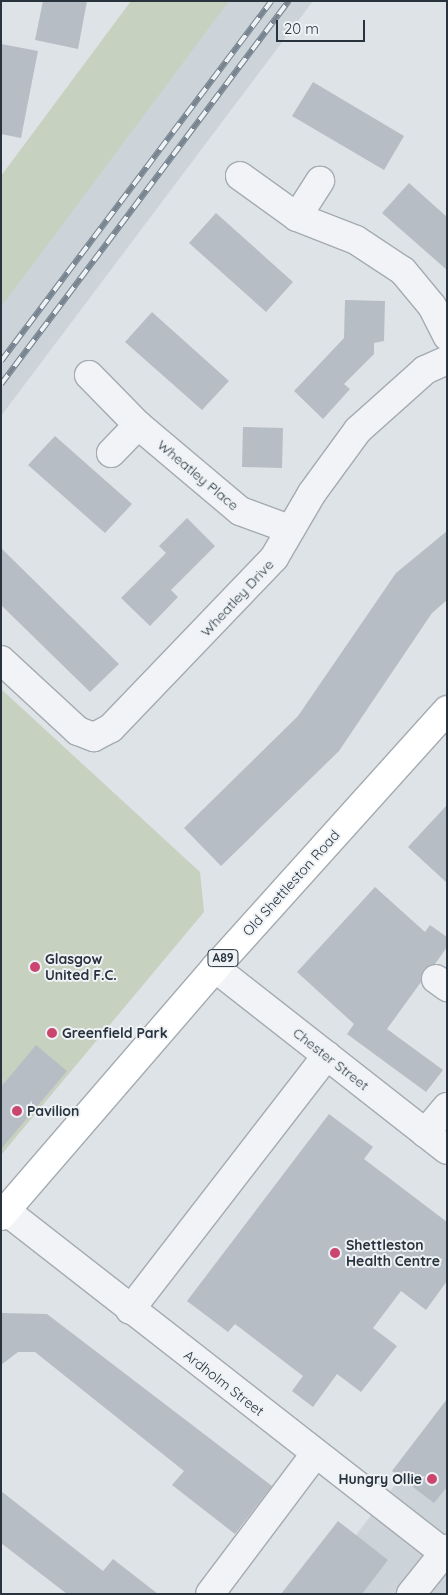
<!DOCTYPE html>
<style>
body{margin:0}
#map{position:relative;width:448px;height:1595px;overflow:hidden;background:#dee3e7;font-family:Quicksand,sans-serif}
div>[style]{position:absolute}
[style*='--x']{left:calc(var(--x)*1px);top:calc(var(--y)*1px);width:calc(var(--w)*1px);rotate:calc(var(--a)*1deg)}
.built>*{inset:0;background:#ccd3d9}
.green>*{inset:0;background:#c7d1c0}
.building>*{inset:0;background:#b6bdc4}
.roads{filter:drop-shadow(1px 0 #a4abb1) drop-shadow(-1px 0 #a4abb1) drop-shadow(0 1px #a4abb1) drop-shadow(0 -1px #a4abb1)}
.minor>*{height:28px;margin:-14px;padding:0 14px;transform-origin:14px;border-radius:14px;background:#f1f3f6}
.major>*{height:28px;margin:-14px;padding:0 14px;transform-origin:14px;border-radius:14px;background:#fff}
.rail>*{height:5.5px;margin-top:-2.75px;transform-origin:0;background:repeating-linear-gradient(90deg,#eef2f5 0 11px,#788590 0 22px);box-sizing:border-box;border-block:1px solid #788590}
.dots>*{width:14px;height:14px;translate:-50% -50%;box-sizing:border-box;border:2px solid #eef2f5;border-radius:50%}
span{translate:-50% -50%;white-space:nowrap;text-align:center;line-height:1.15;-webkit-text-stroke:4px #eef2f5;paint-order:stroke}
.shield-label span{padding:1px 4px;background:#eef2f5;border:1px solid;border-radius:4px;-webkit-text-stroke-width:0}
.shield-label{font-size:12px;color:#28333e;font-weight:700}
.street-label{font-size:14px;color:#28333e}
.poi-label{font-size:14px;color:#28333e;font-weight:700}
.left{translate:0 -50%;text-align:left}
.right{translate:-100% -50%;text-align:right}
.frame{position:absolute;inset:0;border:2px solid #28333e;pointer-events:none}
.scale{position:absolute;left:276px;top:20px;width:89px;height:22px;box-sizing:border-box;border:2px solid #28333e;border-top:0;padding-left:6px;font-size:15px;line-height:18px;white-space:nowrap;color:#28333e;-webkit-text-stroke:4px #eef2f5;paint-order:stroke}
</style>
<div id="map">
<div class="built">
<div style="clip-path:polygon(198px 1px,313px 1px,1px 416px,1px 265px)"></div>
<div style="clip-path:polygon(447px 1418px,447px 1594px,310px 1594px)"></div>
</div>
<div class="green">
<div style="clip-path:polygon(131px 1px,229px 1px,1px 307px,1px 176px)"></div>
<div style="clip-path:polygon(1px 689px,200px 872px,204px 912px,1px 1155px)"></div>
</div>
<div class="building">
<div style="clip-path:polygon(43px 1px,87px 1px,78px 49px,35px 40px)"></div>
<div style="clip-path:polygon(1px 44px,38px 51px,21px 138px,1px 134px)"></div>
<div style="clip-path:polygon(313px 82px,404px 136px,384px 170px,292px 116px)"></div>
<div style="clip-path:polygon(409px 183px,447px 217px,447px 270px,382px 213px)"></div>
<div style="clip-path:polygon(216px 213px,293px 282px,266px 312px,189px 243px)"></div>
<div style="clip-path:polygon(345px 300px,385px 301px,384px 341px,374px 343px,374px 354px,344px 384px,350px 389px,323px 419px,294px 391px,344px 338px)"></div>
<div style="clip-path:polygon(152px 312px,229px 381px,202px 410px,125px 342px)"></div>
<div style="clip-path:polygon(243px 427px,283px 428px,282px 468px,242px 467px)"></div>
<div style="clip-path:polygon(55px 436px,132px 504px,105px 533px,28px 465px)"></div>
<div style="clip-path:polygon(187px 518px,215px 546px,171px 590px,178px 597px,150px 626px,121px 598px,166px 553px,159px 546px)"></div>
<div style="clip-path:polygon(447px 531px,447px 600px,432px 613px,339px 751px,221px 866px,184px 828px,298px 716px,396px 573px)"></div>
<div style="clip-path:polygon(1px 548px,119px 664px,90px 692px,1px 605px)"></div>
<div style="clip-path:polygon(447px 805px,447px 883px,408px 847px)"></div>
<div style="clip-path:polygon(375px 887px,425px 932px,430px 925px,447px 937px,447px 947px,435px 964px,424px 969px,421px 982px,387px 1029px,443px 1070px,426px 1092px,347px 1034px,354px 1024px,297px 972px)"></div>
<div style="clip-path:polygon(36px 1045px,67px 1071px,1px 1149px,1px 1087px)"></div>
<div style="clip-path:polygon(329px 1114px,373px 1147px,364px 1159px,447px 1222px,447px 1281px,426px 1310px,401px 1291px,373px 1328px,397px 1346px,361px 1392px,337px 1374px,313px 1407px,292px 1391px,303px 1376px,235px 1324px,228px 1332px,187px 1301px)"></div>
<div style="clip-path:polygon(1px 1313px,47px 1314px,272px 1486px,235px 1534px,172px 1485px,184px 1471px,35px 1352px,18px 1352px,1px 1365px)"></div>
<div style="clip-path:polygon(447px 1399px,447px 1487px,434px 1503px,392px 1471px)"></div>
<div style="clip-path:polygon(1px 1491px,103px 1571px,113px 1559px,158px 1594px,67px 1594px,1px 1543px)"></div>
<div style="clip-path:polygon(338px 1521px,388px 1560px,362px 1594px,281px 1594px)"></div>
</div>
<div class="roads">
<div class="minor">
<div style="--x:240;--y:176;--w:70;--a:35.7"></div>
<div style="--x:297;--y:217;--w:63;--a:21.3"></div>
<div style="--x:356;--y:240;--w:56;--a:33.4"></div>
<div style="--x:403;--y:271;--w:45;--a:50.4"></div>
<div style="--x:432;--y:306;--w:34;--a:63"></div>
<div style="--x:297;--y:217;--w:43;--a:-57.4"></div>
<div style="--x:89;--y:375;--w:70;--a:45.6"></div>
<div style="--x:138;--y:425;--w:133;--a:40.1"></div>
<div style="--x:240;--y:511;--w:52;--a:20.2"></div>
<div style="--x:111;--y:453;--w:39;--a:-46"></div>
<div style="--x:1;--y:660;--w:105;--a:42.7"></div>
<div style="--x:78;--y:731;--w:17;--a:21"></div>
<div style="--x:94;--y:737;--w:19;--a:-28"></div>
<div style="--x:111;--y:728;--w:236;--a:-46.2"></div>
<div style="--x:274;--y:558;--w:75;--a:-59.7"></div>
<div style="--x:312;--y:493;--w:78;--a:-53.9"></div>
<div style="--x:358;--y:430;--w:90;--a:-41.8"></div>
<div style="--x:425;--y:370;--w:24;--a:-24"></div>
<div style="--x:215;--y:968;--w:295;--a:38.1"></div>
<div style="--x:436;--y:979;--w:14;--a:36"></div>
<div style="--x:425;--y:1133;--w:34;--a:-50"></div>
<div style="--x:6;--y:1211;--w:556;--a:37.98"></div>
<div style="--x:130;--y:1310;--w:322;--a:-52.3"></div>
<div style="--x:210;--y:1594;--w:176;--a:-53.1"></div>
<div style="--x:411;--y:1594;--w:58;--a:-51.3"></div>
</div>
<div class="major">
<div style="--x:1;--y:1216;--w:328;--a:-49.2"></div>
<div style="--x:215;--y:968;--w:347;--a:-48"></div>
</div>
</div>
<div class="rail">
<div style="--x:1;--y:361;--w:450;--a:-53.1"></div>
<div style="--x:1;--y:384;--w:479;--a:-53.1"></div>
</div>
<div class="dots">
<div style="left:35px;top:967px;background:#ca466e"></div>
<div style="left:52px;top:1033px;background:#ca466e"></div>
<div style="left:17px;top:1111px;background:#ca466e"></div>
<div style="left:335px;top:1253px;background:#ca466e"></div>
<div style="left:432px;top:1479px;background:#ca466e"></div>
</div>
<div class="shield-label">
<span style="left:223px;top:958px">A89</span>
</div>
<div class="street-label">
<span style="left:198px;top:475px;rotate:40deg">Wheatley Place</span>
<span style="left:237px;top:598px;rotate:-47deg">Wheatley Drive</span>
<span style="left:291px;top:883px;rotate:-48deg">Old Shettleston Road</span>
<span style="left:331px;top:1059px;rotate:38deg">Chester Street</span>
<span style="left:224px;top:1383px;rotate:38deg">Ardholm Street</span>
</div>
<div class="poi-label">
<span class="left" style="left:45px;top:967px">Glasgow<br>United F.C.</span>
<span class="left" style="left:62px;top:1033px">Greenfield Park</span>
<span class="left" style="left:27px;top:1111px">Pavilion</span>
<span class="left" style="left:346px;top:1253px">Shettleston<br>Health Centre</span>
<span class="right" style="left:422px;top:1479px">Hungry Ollie</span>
</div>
<div class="frame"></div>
<div class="scale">20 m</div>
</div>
